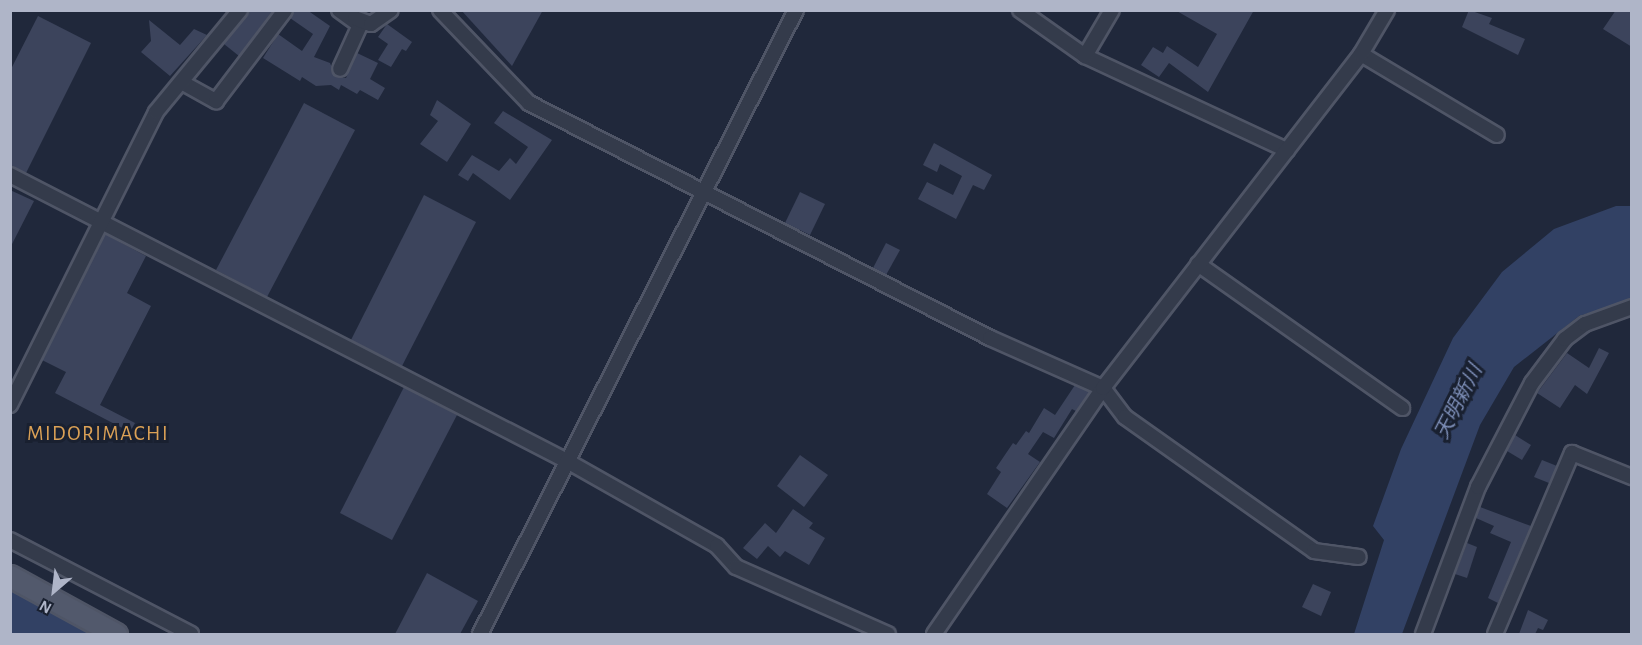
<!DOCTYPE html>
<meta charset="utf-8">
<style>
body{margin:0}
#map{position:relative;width:1642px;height:645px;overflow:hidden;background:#20283b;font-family:"Alegreya Sans","Noto Sans JP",sans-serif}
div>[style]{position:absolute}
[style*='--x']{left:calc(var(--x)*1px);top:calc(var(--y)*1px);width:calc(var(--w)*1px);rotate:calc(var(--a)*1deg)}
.water>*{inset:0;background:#324164}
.building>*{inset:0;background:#3c445c}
.roads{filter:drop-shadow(2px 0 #4f5566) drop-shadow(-2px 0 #4f5566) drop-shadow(0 2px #4f5566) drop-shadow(0 -2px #4f5566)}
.street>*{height:14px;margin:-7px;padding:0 7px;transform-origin:7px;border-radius:7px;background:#343b4b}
.primary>*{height:21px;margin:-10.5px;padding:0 10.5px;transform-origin:10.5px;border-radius:10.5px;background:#52596c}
span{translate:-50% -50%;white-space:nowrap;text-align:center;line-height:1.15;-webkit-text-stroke:6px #192030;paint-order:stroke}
.water-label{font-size:20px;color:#7c8db6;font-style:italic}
.quarter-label{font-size:21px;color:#dba156;letter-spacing:1.5px}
.frame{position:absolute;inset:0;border:12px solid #afb5c8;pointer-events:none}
.north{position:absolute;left:24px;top:561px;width:60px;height:60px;-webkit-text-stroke:4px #192030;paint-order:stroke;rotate:208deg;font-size:16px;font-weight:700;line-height:24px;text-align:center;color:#afb5c8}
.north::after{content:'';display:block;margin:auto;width:21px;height:27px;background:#afb5c8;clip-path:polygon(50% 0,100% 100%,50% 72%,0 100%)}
</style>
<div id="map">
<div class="water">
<div style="clip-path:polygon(1616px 206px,1631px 206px,1631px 300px,1579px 316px,1514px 367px,1480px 425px,1402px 634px,1354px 634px,1384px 540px,1373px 526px,1401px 449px,1453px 338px,1502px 272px,1554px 229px)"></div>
<div style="clip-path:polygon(11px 589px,96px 634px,11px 634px)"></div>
</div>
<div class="building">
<div style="clip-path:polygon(249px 10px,273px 10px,239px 56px,224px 44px)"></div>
<div style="clip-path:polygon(294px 10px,307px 10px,330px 26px,314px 57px,330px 63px,336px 77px,346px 78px,357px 53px,378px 63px,370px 79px,385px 88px,378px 100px,360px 90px,357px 94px,341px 85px,339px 90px,331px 85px,316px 86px,302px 77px,300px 81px,263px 58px,278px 34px,302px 51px,313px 34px,290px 18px)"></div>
<div style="clip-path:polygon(461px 10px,543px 10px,512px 66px)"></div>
<div style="clip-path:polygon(1175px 10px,1254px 10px,1208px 92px,1169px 63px,1159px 77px,1141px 65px,1153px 47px,1163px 53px,1167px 46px,1198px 67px,1217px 34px)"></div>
<div style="clip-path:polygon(1469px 10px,1492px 18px,1489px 24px,1525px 39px,1518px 55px,1462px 27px)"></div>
<div style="clip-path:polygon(1616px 10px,1632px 10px,1632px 47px,1603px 29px)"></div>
<div style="clip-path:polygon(38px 16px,91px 43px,26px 173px,10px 166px,10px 71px)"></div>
<div style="clip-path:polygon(149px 20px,180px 45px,194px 29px,207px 35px,170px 76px,141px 52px,151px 41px)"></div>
<div style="clip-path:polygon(387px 24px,412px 42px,406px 51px,402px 49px,391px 67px,378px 60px,388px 44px,378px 37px)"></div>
<div style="clip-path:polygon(437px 100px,471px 124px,447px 162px,420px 144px,438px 121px,430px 115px)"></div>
<div style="clip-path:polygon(304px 103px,355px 130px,267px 297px,216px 270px)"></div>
<div style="clip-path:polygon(503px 111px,552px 140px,510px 200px,473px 173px,468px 181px,458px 175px,472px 155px,499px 171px,510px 158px,516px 164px,528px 147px,494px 123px)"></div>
<div style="clip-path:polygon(934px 143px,992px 175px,984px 190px,973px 185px,956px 219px,918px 199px,927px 182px,953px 195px,962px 176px,940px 164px,937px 172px,923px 165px)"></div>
<div style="clip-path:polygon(10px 190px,34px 201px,10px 248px)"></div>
<div style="clip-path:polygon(800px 192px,825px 204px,810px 235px,785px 223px)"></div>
<div style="clip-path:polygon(424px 195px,476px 222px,402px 366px,351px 340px)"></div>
<div style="clip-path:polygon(105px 234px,146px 256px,127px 293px,151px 306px,100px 405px,135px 423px,130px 432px,55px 393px,66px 372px,42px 360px)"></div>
<div style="clip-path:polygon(886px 243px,900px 250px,886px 275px,873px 268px)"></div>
<div style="clip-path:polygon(1599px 348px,1609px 353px,1587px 394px,1575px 385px,1560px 408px,1537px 393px,1567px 353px,1589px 368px)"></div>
<div style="clip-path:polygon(1075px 385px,1089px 392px,1076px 411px,1072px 409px,1054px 438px,1043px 432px,1028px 454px,1040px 462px,1007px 508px,987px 494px,1001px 472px,996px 468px,1013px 443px,1016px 445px,1026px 431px,1029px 433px,1044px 408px,1055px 415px)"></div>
<div style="clip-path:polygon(404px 387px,457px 415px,392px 540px,340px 513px)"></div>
<div style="clip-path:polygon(1515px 435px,1531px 445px,1522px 460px,1507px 451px)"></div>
<div style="clip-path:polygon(800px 455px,828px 475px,804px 507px,777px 486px)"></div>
<div style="clip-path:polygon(1542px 460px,1557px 466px,1549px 483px,1534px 477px)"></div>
<div style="clip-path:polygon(1480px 507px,1531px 526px,1498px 603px,1488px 598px,1511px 542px,1490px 533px,1494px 526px,1476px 518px)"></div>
<div style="clip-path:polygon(793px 509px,813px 523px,809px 528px,825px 538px,809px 565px,785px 551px,780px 557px,768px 546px,757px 559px,743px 548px,765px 523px,776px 533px)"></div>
<div style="clip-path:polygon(1467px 543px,1477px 547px,1467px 578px,1455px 574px)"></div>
<div style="clip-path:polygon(427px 573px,478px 601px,460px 634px,395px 634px)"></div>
<div style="clip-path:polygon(1313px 584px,1331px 592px,1321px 616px,1302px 607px)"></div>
<div style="clip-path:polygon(1528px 610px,1548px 620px,1543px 630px,1538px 628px,1535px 634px,1519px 634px)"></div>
</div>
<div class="roads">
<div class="street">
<div style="--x:339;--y:10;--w:26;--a:36"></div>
<div style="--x:360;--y:25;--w:48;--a:114.4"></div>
<div style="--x:440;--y:10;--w:129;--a:46.3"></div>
<div style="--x:529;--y:103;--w:517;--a:27.01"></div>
<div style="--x:990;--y:338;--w:124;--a:23.9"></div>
<div style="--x:1103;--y:388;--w:36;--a:53"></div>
<div style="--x:1125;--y:417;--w:232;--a:35.3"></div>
<div style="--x:1314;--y:551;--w:45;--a:7.6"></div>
<div style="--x:1020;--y:10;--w:80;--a:35.3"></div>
<div style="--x:1085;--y:56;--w:223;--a:25"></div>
<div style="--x:355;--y:18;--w:17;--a:21"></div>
<div style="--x:371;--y:24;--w:24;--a:-35"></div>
<div style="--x:1361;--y:54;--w:158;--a:30.8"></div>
<div style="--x:1085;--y:56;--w:53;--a:-59.6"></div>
<div style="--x:183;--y:83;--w:38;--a:29"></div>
<div style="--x:216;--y:101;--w:114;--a:-52.8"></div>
<div style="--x:10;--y:175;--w:626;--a:27.18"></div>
<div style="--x:567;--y:461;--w:172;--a:29.5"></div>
<div style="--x:717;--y:546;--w:28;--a:48"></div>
<div style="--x:736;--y:567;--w:166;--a:23.8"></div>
<div style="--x:1198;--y:264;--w:250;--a:35.2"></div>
<div style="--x:10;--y:405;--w:327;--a:-63.5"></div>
<div style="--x:156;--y:112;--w:132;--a:-50.5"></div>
<div style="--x:10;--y:540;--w:204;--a:27.4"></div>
<div style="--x:480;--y:634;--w:699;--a:-63.14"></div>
<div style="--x:934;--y:634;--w:298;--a:-55.5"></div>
<div style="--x:1103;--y:388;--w:422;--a:-52.3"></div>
<div style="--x:1361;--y:54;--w:51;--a:-59.4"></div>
<div style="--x:1423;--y:634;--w:157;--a:-69.5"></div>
<div style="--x:1478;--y:487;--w:117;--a:-62.6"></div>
<div style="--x:1532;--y:383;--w:55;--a:-53.1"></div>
<div style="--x:1565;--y:339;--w:25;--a:-37"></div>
<div style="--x:1585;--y:324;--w:50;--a:-19.9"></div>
<div style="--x:1495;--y:634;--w:197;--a:-67"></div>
<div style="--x:1572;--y:453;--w:65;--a:21.8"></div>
</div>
<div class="primary">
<div style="--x:10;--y:576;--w:121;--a:28.7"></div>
</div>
</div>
<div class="water-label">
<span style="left:1459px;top:402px;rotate:-63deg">天明新川</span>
</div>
<div class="quarter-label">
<span style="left:98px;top:434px">MIDORIMACHI</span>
</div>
<div class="frame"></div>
<div class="north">N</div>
</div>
